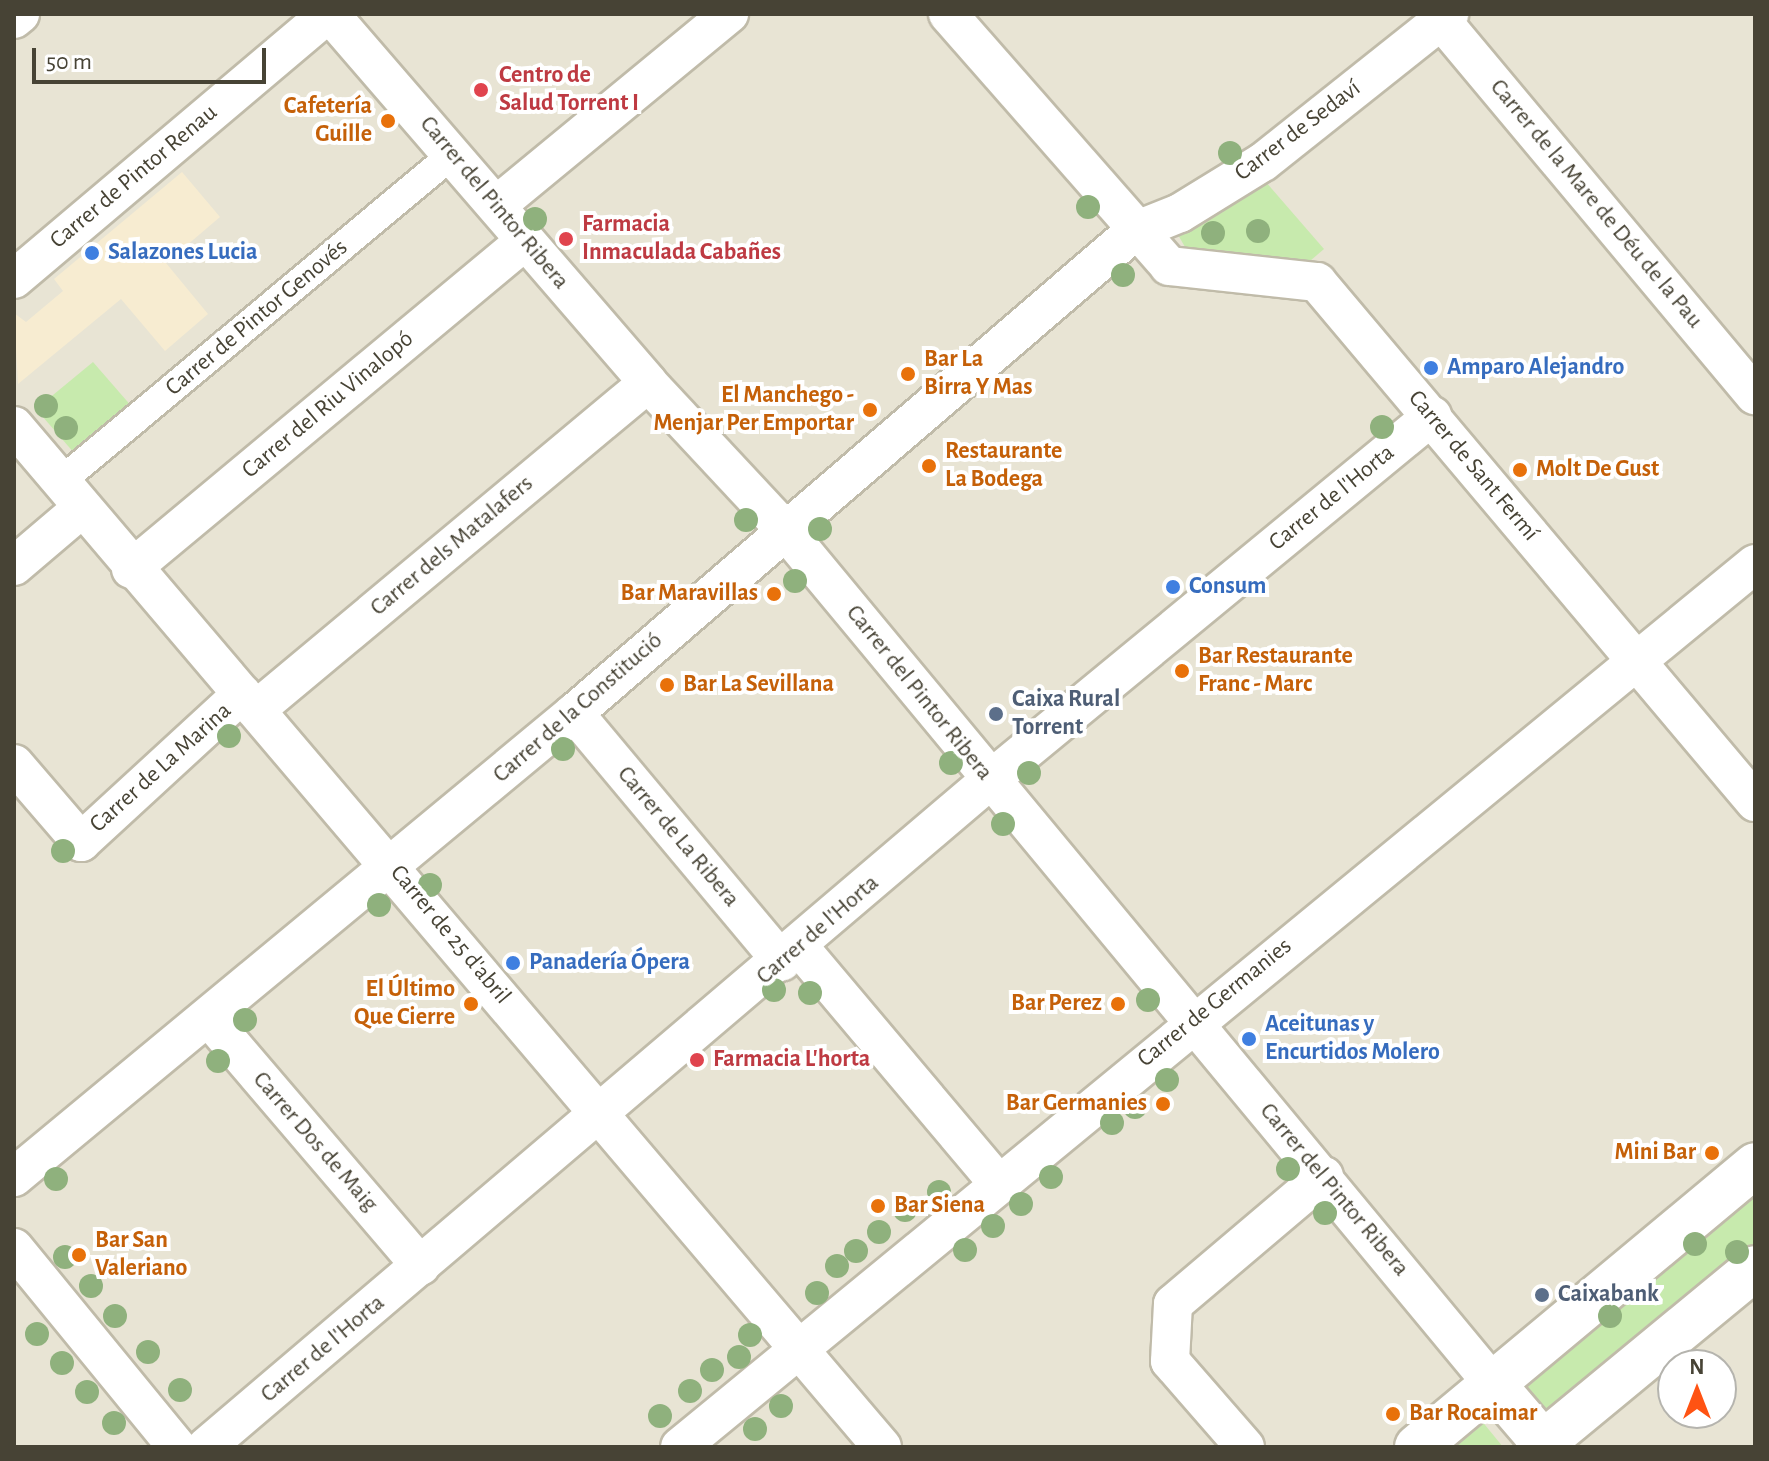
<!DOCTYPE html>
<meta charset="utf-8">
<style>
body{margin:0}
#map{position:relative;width:1769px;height:1461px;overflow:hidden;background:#f4f2e7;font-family:"Alegreya Sans",sans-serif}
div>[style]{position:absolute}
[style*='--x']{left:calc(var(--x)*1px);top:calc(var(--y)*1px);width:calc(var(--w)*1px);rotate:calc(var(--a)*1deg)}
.residential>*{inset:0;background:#e8e4d4}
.commercial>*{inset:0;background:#f7ecd1}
.green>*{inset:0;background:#c7eaad}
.roads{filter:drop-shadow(2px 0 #c0bba9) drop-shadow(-2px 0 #c0bba9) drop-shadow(0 2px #c0bba9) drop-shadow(0 -2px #c0bba9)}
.pedestrian>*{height:28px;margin:-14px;padding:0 14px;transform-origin:14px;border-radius:14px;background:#fff}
.minor>*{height:38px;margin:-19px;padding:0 19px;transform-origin:19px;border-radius:19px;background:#fff}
.tertiary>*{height:44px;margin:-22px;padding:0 22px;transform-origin:22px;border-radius:22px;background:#fff}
.trees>*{width:24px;height:24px;margin:-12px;border-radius:50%;background:#8fb17d}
.dots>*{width:22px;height:22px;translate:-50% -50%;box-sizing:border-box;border:4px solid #fff;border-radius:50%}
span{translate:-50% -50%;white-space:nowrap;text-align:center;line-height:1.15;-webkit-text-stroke:8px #fff;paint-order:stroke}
.health-label{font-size:24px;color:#be3a42;font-weight:700}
.left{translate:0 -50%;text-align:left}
.food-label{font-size:24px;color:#c56008;font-weight:700}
.right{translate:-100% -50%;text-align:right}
.street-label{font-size:24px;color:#474335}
.shop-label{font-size:24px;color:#366cbe;font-weight:700}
.service-label{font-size:24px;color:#4e5e75;font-weight:700}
.frame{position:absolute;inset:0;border:16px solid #474335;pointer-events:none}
.north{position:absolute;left:1657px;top:1349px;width:80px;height:80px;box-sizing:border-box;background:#fff;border:2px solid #b5b4ae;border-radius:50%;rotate:0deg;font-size:22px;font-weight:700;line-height:32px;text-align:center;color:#474335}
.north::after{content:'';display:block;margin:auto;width:28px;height:36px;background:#ff5313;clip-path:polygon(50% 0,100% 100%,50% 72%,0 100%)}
.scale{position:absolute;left:32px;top:48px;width:234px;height:36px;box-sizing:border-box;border:4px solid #474335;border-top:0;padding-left:10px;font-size:24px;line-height:28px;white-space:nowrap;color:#474335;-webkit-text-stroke:6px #fff;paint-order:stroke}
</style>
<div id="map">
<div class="residential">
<div style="clip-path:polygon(evenodd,14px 14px,1755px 14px,1755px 1447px,14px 1447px,14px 14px,1673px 1365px,1721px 1365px,1721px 1413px,1673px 1413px,1673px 1365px)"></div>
</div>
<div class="commercial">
<div style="clip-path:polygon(182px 172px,220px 217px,166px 263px,208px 314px,165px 351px,121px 299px,18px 384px,14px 313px,26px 322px,63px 291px,54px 279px)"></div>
</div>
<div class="green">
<div style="clip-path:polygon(1265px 181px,1324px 249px,1310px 261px,1185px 247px,1177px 233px)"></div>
<div style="clip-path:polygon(93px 362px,133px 408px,75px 454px,36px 409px)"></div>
<div style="clip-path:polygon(1755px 1182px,1755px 1245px,1547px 1414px,1523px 1388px,1524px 1375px)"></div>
<div style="clip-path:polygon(1481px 1420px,1503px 1447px,1439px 1447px)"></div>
</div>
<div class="roads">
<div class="pedestrian">
<div style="--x:60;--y:482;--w:513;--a:-39.86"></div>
</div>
<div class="minor">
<div style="--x:330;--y:14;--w:487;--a:49.2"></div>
<div style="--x:648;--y:383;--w:201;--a:47"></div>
<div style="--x:785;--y:530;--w:1109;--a:50.34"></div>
<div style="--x:948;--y:14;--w:335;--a:48.7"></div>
<div style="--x:1169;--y:266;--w:149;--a:6.2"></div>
<div style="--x:1317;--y:282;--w:680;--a:49.89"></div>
<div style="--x:1436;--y:14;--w:497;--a:50.1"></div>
<div style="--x:14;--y:19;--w:8;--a:-40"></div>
<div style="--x:497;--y:205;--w:301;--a:-39.5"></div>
<div style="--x:14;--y:279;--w:411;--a:-40.2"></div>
<div style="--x:14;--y:426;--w:1340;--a:49.63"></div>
<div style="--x:14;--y:566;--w:88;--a:-40.4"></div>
<div style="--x:131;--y:569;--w:513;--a:-39.78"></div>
<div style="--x:257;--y:709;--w:509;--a:-39.82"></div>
<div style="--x:574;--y:713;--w:324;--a:50.1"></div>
<div style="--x:14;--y:764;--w:103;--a:49.3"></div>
<div style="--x:81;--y:842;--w:219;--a:-42.6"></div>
<div style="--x:800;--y:948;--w:307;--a:49.9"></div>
<div style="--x:209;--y:1018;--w:326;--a:49.5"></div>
<div style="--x:14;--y:1177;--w:727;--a:-39.64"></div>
<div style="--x:574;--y:713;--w:740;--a:-40.67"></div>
<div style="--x:1135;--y:231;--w:48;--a:-21.8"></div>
<div style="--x:1180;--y:213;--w:97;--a:-31.6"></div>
<div style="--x:1263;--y:162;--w:238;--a:-38.5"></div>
<div style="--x:14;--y:1248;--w:257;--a:50.7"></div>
<div style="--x:206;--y:1447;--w:1029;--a:-40.39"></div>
<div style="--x:990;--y:780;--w:573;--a:-39.47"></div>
<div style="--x:680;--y:1447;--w:1391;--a:-39.4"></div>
<div style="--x:1245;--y:1447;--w:114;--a:-131.1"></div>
<div style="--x:1170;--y:1361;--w:57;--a:-87"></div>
<div style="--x:1173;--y:1304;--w:198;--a:-40.3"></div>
</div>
<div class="tertiary">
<div style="--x:1493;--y:1384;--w:83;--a:49.4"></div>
<div style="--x:1417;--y:1447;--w:440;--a:-39.8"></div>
<div style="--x:1538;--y:1447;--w:281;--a:-39.5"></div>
</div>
</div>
<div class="trees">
<div style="left:1230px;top:153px"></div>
<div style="left:1088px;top:207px"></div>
<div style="left:535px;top:219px"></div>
<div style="left:1258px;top:231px"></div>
<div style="left:1213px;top:233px"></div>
<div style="left:1123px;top:275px"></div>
<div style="left:46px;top:406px"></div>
<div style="left:1382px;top:427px"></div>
<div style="left:66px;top:428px"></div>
<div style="left:746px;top:520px"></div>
<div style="left:820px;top:529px"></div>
<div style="left:795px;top:581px"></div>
<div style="left:229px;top:736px"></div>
<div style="left:563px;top:749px"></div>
<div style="left:951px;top:763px"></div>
<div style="left:1029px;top:773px"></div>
<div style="left:1003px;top:824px"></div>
<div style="left:63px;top:851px"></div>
<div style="left:430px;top:885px"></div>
<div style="left:379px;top:905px"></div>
<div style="left:774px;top:990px"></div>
<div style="left:810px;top:993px"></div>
<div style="left:1148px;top:1000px"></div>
<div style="left:245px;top:1020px"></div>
<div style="left:218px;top:1061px"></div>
<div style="left:1167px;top:1080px"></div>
<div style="left:1135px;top:1107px"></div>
<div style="left:1112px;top:1123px"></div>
<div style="left:1288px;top:1169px"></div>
<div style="left:1051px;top:1177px"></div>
<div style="left:56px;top:1179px"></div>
<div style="left:939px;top:1192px"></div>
<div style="left:1021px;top:1204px"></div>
<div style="left:905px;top:1210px"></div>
<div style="left:1325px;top:1213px"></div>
<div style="left:993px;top:1226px"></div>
<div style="left:879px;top:1232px"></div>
<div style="left:1695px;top:1244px"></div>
<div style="left:965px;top:1250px"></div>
<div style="left:856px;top:1251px"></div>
<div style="left:1737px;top:1252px"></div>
<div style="left:65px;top:1257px"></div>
<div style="left:837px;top:1266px"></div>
<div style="left:91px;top:1286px"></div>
<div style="left:817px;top:1293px"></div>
<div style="left:115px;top:1316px"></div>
<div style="left:1610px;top:1316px"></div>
<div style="left:37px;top:1334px"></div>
<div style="left:750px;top:1335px"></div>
<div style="left:148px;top:1352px"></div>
<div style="left:739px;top:1357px"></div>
<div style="left:62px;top:1363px"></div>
<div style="left:712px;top:1370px"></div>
<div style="left:180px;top:1390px"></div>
<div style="left:690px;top:1391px"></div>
<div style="left:87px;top:1392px"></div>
<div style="left:781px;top:1406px"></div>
<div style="left:660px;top:1416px"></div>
<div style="left:114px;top:1423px"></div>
<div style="left:755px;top:1429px"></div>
</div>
<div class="dots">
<div style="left:481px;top:90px;background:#e0444e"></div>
<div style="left:388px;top:121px;background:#e8710a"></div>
<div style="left:566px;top:239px;background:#e0444e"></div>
<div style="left:92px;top:253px;background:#3f7fe0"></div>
<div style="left:1431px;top:368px;background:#3f7fe0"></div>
<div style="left:908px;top:374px;background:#e8710a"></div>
<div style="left:870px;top:410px;background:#e8710a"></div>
<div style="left:929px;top:466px;background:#e8710a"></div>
<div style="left:1520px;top:470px;background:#e8710a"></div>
<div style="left:1173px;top:587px;background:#3f7fe0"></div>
<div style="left:774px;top:594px;background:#e8710a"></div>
<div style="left:1182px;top:671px;background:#e8710a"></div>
<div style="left:667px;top:685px;background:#e8710a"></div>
<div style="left:996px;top:714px;background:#5c6f8a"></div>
<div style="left:513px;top:963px;background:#3f7fe0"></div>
<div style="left:471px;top:1004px;background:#e8710a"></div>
<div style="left:1118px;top:1004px;background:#e8710a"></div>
<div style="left:1249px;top:1039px;background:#3f7fe0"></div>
<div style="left:697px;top:1060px;background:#e0444e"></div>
<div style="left:1163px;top:1104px;background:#e8710a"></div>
<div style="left:1712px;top:1153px;background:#e8710a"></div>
<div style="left:878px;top:1206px;background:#e8710a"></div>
<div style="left:79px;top:1255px;background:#e8710a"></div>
<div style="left:1542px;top:1295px;background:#5c6f8a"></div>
<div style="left:1393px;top:1414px;background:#e8710a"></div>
</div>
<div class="health-label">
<span class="left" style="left:499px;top:90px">Centro de<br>Salud Torrent I</span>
<span class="left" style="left:582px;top:239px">Farmacia<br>Inmaculada Cabañes</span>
<span class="left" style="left:713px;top:1060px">Farmacia L'horta</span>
</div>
<div class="food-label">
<span class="right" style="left:372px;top:121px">Cafetería<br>Guille</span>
<span class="left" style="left:924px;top:374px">Bar La<br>Birra Y Mas</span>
<span class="right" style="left:854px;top:410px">El Manchego -<br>Menjar Per Emportar</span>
<span class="left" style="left:945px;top:466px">Restaurante<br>La Bodega</span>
<span class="left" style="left:1536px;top:470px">Molt De Gust</span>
<span class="right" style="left:758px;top:594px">Bar Maravillas</span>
<span class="left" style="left:1198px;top:671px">Bar Restaurante<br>Franc - Marc</span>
<span class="left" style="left:683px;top:685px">Bar La Sevillana</span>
<span class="right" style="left:455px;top:1004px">El Último<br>Que Cierre</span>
<span class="right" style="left:1102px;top:1004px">Bar Perez</span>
<span class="right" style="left:1147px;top:1104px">Bar Germanies</span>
<span class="right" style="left:1696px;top:1153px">Mini Bar</span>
<span class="left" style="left:894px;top:1206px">Bar Siena</span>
<span class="left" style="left:95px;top:1255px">Bar San<br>Valeriano</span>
<span class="left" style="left:1409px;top:1414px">Bar Rocaimar</span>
</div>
<div class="street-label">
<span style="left:1298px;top:131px;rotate:-37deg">Carrer de Sedaví</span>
<span style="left:134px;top:177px;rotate:-40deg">Carrer de Pintor Renau</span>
<span style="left:494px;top:203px;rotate:50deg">Carrer del Pintor Ribera</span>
<span style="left:1596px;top:204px;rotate:50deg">Carrer de la Mare de Déu de la Pau</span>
<span style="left:257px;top:318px;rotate:-40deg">Carrer de Pintor Genovés</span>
<span style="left:328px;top:405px;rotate:-40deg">Carrer del Riu Vinalopó</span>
<span style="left:1473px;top:466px;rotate:50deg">Carrer de Sant Fermí</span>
<span style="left:1332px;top:498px;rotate:-39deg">Carrer de l'Horta</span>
<span style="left:452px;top:546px;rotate:-40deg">Carrer dels Matalafers</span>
<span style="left:919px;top:693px;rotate:51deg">Carrer del Pintor Ribera</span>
<span style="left:578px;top:708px;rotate:-41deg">Carrer de la Constitució</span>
<span style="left:161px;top:768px;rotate:-42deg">Carrer de La Marina</span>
<span style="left:678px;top:837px;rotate:50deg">Carrer de La Ribera</span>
<span style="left:818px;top:930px;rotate:-41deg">Carrer de l'Horta</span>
<span style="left:450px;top:935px;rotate:50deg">Carrer de 25 d'abril</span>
<span style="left:1215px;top:1003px;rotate:-39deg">Carrer de Germanies</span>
<span style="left:315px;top:1142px;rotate:49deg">Carrer Dos de Maig</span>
<span style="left:1334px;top:1190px;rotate:50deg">Carrer del Pintor Ribera</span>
<span style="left:323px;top:1349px;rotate:-40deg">Carrer de l'Horta</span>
</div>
<div class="shop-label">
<span class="left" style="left:108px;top:253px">Salazones Lucia</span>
<span class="left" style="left:1447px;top:368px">Amparo Alejandro</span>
<span class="left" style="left:1189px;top:587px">Consum</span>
<span class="left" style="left:529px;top:963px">Panadería Ópera</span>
<span class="left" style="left:1265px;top:1039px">Aceitunas y<br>Encurtidos Molero</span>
</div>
<div class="service-label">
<span class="left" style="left:1012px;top:714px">Caixa Rural<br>Torrent</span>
<span class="left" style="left:1558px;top:1295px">Caixabank</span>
</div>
<div class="frame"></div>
<div class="north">N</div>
<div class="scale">50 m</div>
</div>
